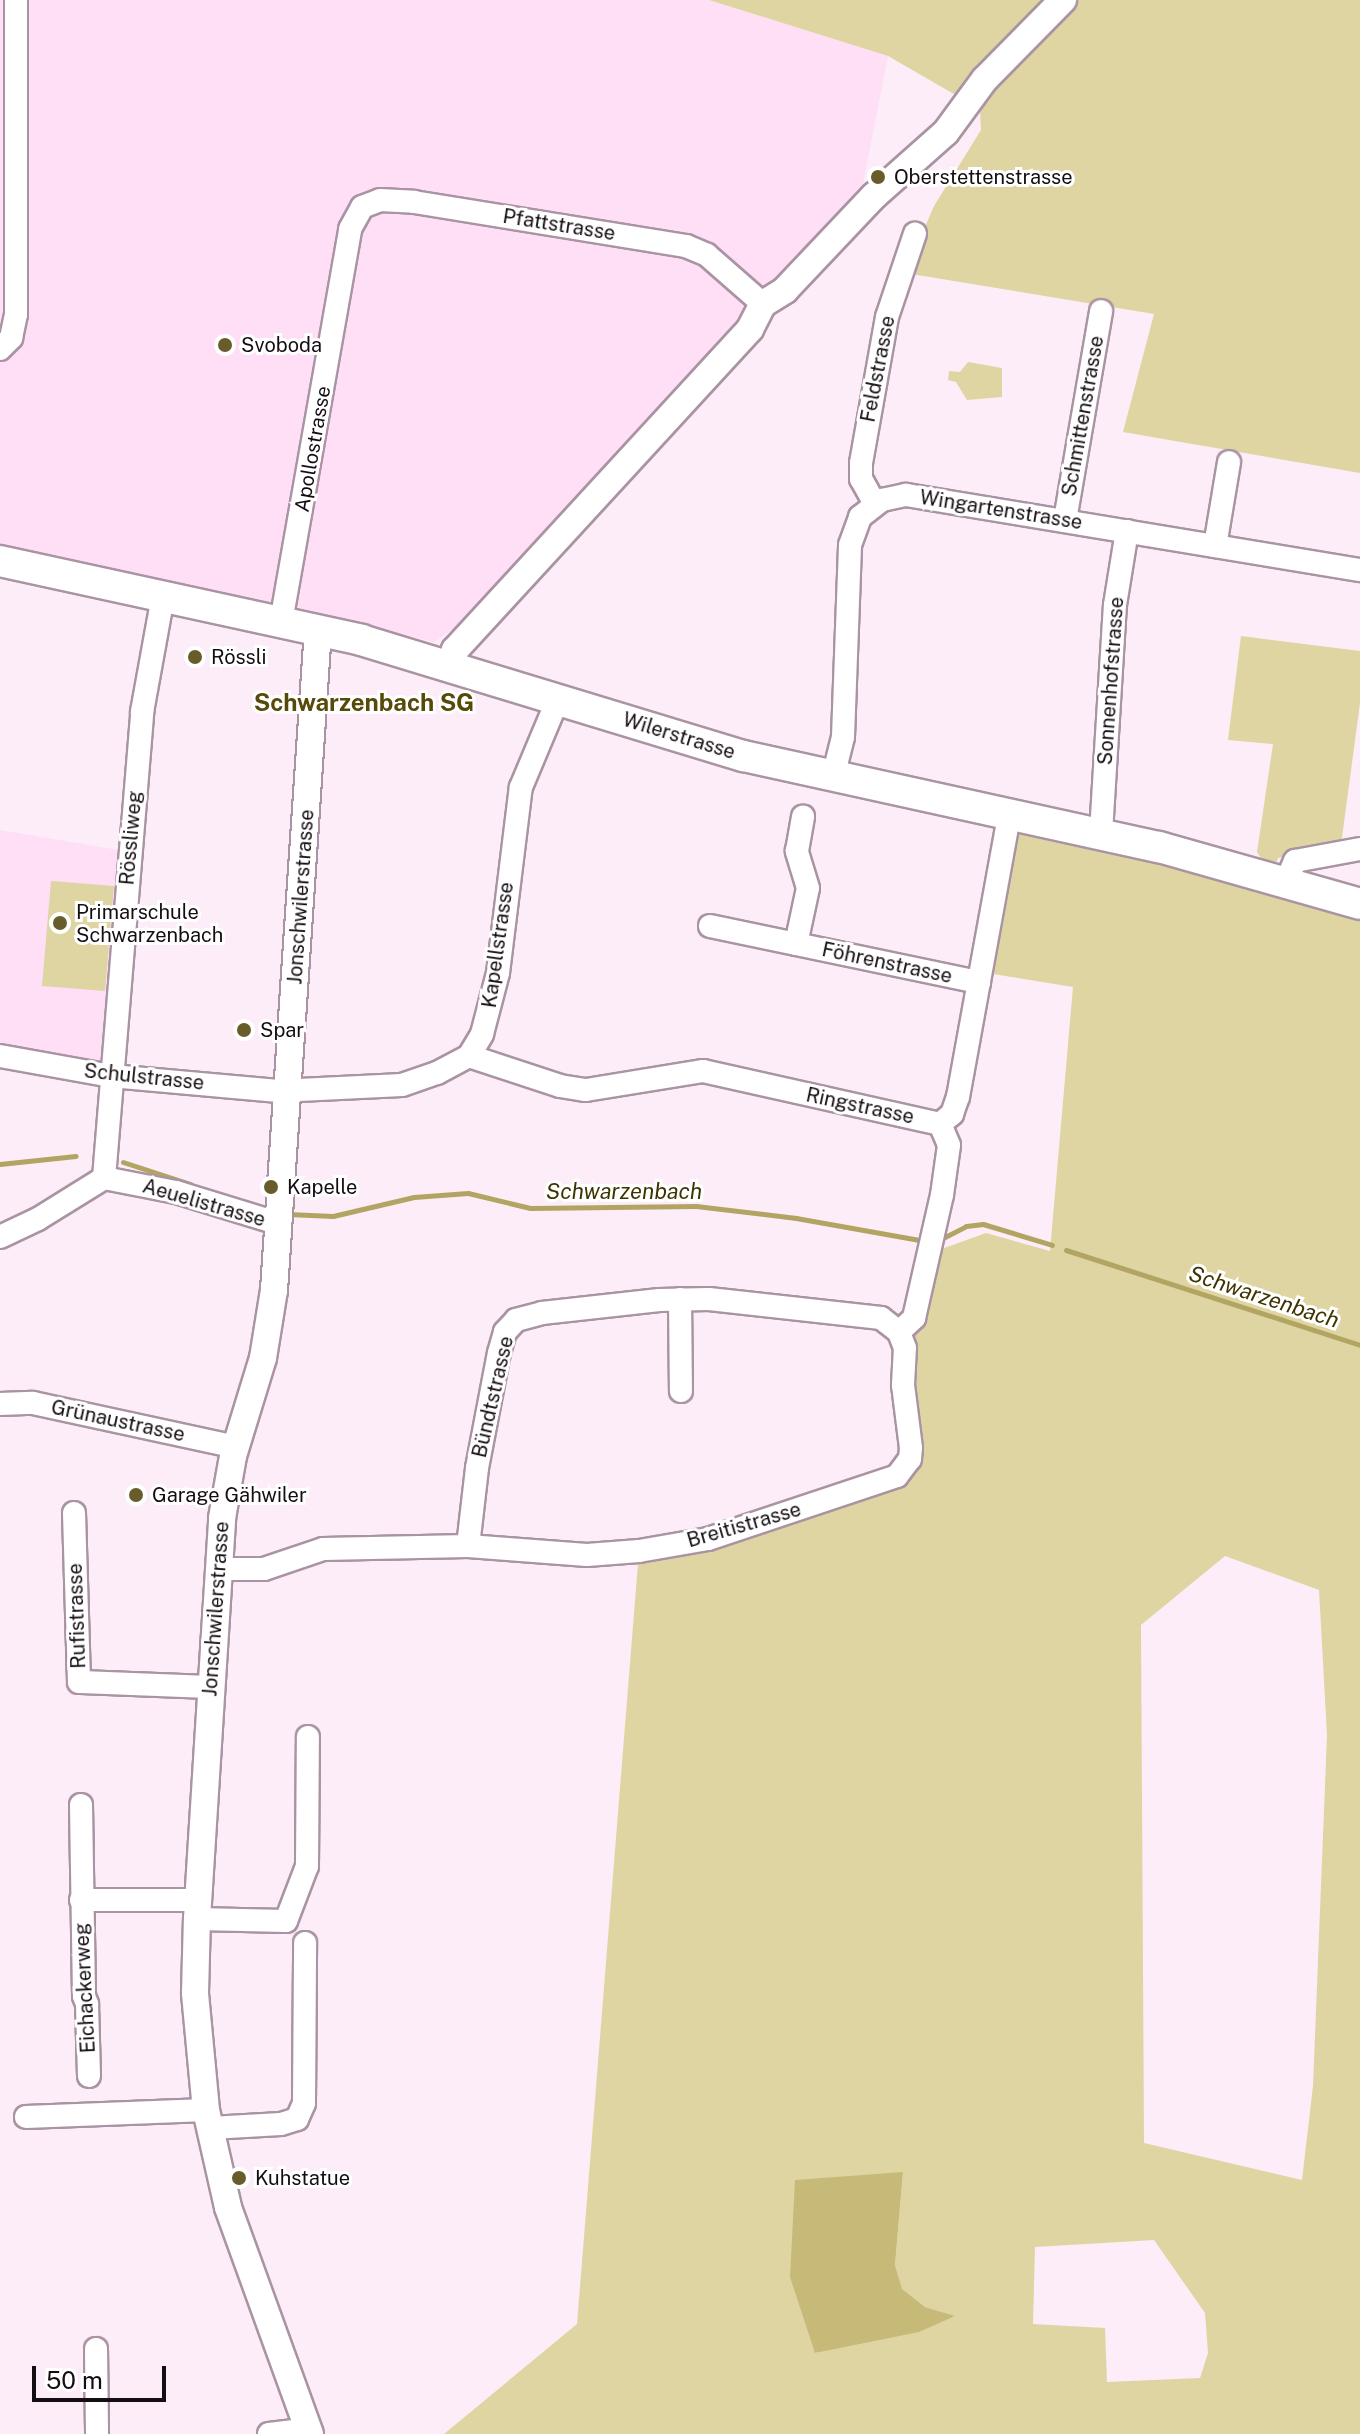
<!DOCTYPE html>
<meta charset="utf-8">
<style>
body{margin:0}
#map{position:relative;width:1360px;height:2434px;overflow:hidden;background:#fcedf8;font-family:"Public Sans",sans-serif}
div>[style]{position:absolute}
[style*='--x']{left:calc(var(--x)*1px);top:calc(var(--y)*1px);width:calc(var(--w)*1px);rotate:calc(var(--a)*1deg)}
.built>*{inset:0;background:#fedff5}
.green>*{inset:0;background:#dfd5a2}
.forest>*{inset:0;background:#c7ba78}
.stream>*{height:5px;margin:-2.5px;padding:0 2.5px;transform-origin:2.5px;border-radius:2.5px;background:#b2a563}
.roads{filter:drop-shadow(2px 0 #aa94a3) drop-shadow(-2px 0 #aa94a3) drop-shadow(0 2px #aa94a3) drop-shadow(0 -2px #aa94a3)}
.minor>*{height:22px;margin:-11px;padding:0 11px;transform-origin:11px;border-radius:11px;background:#fff}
.tertiary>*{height:26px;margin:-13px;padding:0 13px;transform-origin:13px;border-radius:13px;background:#fff}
.secondary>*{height:30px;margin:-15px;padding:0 15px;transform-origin:15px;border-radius:15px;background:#fff}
.dots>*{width:22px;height:22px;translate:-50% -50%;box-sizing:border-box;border:4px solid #fff;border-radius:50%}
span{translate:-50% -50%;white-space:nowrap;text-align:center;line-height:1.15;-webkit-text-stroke:6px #fff;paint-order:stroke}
.poi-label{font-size:20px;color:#140d12}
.left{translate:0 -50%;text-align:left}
.street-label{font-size:20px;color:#140d12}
.water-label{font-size:22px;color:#3e3400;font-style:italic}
.quarter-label{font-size:24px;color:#564a09;font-weight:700}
.scale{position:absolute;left:32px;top:2366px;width:134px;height:36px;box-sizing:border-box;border:4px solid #140d12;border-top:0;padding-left:10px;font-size:24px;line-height:28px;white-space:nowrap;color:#140d12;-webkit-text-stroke:6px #fff;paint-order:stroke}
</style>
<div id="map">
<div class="built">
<div style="clip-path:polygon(0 0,709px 0,888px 56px,861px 194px,466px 620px,434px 642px,294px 608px,281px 622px,0 561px)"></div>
<div style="clip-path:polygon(0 830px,124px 851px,114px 994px,101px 1066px,0 1047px)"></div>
</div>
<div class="green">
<div style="clip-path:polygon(709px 0,1360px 0,1360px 473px,1123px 432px,1154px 314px,905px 273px,934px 206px,981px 130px,980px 109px,888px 56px)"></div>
<div style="clip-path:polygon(968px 362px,1002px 368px,1002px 397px,967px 400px,956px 382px,948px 380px,949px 371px,960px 372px)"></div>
<div style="clip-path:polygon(1241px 636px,1360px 651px,1360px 703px,1341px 845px,1278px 858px,1276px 863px,1261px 858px,1257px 852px,1273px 744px,1228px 740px)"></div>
<div style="clip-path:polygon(evenodd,1022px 828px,1130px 851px,1360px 914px,1360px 2434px,444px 2434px,577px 2324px,639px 1551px,897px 1476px,912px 1330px,936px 1251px,986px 1233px,1050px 1251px,1073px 987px,987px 973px,1012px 833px,1022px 828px,1225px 1556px,1319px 1590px,1327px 1735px,1313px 2086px,1302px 2180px,1144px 2143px,1141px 1625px,1225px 1556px,1022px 828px,903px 2172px,895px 2265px,902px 2290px,925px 2307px,954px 2316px,816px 2353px,903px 2172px,1022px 828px,1154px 2240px,1205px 2313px,1208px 2353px,1200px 2378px,1107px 2382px,1105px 2328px,1033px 2324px,1035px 2247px,1154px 2240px)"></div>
<div style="clip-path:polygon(51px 881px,114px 886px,105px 991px,42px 986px)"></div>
</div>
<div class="forest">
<div style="clip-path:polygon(903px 2172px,895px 2265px,902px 2289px,925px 2307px,955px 2316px,919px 2332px,815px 2353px,790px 2277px,795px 2180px)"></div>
</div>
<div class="stream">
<div style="--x:123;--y:1162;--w:71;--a:18.2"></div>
<div style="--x:0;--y:1164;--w:76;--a:-6"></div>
<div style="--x:288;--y:1214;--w:45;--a:2.5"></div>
<div style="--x:333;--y:1216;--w:83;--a:-13.2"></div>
<div style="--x:414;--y:1197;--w:54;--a:-4.2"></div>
<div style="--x:468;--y:1193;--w:64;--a:13.6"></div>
<div style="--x:530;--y:1208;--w:166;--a:-0.7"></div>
<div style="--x:696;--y:1206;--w:101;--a:6.8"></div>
<div style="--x:796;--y:1218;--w:131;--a:10.1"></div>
<div style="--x:939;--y:1240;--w:30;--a:-27"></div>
<div style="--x:966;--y:1226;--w:17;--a:-7"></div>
<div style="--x:983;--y:1224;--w:72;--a:16.9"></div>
<div style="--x:1066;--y:1250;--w:309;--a:17.9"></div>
</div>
<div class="roads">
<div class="minor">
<div style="--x:0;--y:349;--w:16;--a:-45"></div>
<div style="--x:11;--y:338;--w:25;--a:-78"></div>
<div style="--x:16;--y:314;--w:314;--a:-90"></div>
<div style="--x:875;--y:504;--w:29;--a:-119"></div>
<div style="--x:861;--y:479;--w:16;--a:-90"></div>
<div style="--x:861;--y:463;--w:148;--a:-79.9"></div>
<div style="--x:887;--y:317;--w:88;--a:-71.4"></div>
<div style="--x:1065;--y:520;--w:212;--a:-80.2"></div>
<div style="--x:1215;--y:546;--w:85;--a:-80.5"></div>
<div style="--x:281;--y:622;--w:399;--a:-80"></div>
<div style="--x:350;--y:229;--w:25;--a:-61"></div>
<div style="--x:362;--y:207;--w:19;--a:-21"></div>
<div style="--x:380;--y:200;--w:34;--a:3"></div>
<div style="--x:414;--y:202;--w:276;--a:9.2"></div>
<div style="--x:686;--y:246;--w:23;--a:23"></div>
<div style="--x:707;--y:255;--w:74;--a:41.2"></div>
<div style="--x:833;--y:777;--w:41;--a:-76"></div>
<div style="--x:843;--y:737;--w:192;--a:-87.9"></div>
<div style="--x:850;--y:545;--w:30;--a:-70"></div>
<div style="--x:860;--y:517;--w:28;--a:-38"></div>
<div style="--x:882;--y:500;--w:25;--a:-12"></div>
<div style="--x:906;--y:495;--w:460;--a:9.4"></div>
<div style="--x:1101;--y:833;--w:228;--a:-86.5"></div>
<div style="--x:1115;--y:605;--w:75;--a:-80.8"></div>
<div style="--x:1286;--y:882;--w:23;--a:-67"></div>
<div style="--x:1295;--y:861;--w:66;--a:-10.5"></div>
<div style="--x:710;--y:926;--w:275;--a:11.8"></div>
<div style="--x:796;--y:944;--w:57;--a:-77.9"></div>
<div style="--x:808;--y:888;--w:39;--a:-107"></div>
<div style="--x:797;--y:851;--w:35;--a:-80"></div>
<div style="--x:0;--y:1056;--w:113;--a:10.2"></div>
<div style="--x:111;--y:1076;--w:168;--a:5.1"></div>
<div style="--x:278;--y:1091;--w:124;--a:-2.8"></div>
<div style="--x:402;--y:1085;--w:37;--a:-19"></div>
<div style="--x:437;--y:1073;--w:36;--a:-28"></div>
<div style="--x:469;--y:1056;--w:26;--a:-59"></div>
<div style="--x:482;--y:1034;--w:63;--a:-75.3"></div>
<div style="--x:498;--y:973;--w:187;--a:-83"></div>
<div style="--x:521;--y:787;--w:95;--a:-67.2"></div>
<div style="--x:469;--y:1056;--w:96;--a:18.2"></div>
<div style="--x:560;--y:1086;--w:26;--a:9"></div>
<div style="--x:586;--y:1090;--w:119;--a:-9.2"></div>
<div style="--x:703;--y:1071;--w:243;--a:12.6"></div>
<div style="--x:940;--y:1124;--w:16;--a:-40"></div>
<div style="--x:952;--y:1114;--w:18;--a:-71"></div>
<div style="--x:958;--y:1097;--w:287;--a:-79.7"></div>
<div style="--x:104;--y:1178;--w:468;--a:-85.3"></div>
<div style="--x:142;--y:712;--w:118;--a:-79.7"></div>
<div style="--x:0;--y:1237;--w:42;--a:-25.3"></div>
<div style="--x:38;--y:1219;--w:78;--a:-31.8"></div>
<div style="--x:104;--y:1178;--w:73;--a:11"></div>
<div style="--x:176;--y:1192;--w:109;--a:17.1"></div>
<div style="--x:680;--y:1299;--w:92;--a:89.4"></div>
<div style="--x:0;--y:1404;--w:33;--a:-2"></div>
<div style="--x:33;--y:1403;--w:208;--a:12.2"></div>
<div style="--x:74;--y:1513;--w:169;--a:88.3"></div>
<div style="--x:79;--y:1682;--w:132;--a:2.2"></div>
<div style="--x:468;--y:1546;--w:79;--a:-83.4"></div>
<div style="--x:477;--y:1468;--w:117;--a:-79.2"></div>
<div style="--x:499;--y:1353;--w:22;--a:-74"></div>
<div style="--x:505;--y:1332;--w:16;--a:-47"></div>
<div style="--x:516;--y:1320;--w:27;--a:-15"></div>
<div style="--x:542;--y:1313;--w:118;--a:-6.3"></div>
<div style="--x:659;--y:1300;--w:50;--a:-1.1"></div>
<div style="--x:709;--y:1299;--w:173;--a:6.3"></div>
<div style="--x:881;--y:1318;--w:23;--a:38"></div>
<div style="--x:218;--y:1569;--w:46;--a:0"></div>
<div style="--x:264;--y:1569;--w:62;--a:-18.7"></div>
<div style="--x:323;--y:1549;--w:145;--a:-1.2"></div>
<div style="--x:468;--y:1546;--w:119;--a:4.3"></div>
<div style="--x:587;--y:1555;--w:52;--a:-4.4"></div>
<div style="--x:639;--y:1551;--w:70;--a:-9.9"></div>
<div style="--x:708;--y:1539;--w:199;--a:-18.4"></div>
<div style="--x:897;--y:1476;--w:21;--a:-53"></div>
<div style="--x:910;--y:1459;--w:11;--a:-85"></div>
<div style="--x:911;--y:1448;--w:64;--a:-97.2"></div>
<div style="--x:903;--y:1385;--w:37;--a:-87"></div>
<div style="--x:905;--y:1348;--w:17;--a:-111"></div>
<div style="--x:899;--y:1332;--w:21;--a:-43"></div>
<div style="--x:914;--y:1318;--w:126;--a:-77.2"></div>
<div style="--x:942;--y:1195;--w:50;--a:-82"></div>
<div style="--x:949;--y:1145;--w:23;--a:-113"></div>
<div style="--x:81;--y:1805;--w:191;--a:89.1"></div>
<div style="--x:84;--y:1996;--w:9;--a:69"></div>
<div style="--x:87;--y:2004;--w:72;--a:88.4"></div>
<div style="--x:81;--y:1900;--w:117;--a:0"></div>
<div style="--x:197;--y:1919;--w:89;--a:1.3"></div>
<div style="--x:286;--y:1921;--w:59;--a:-69.1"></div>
<div style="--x:307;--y:1866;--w:129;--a:-89.6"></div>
<div style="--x:26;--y:2117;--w:180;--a:-2.2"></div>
<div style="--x:210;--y:2128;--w:71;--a:-3.2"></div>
<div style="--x:281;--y:2124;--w:17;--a:-17"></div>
<div style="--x:297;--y:2119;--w:17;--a:-66"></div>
<div style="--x:304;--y:2103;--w:160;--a:-89.6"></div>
<div style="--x:96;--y:2349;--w:85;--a:89.3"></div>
<div style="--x:269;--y:2434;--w:40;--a:-7.1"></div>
</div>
<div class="tertiary">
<div style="--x:450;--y:665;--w:16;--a:-72"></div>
<div style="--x:455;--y:650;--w:436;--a:-47.4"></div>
<div style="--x:750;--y:329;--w:28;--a:-63"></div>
<div style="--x:763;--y:304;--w:26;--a:-32"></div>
<div style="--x:785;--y:290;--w:129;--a:-46.6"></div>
<div style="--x:874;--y:196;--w:96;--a:-41.6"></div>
<div style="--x:946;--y:132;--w:66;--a:-53.7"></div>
<div style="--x:985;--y:79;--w:111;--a:-45.4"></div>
<div style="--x:310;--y:2434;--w:241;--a:-109.9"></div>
<div style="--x:228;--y:2207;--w:99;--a:-102.8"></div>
<div style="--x:206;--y:2110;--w:118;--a:-95.4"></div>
<div style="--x:195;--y:1993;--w:74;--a:-88.5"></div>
<div style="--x:197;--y:1919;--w:402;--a:-86.4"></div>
<div style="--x:222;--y:1518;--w:63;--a:-79.9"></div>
<div style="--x:233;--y:1456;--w:102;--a:-73"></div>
<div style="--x:263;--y:1358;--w:69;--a:-80.8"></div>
<div style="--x:274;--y:1290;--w:661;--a:-86.19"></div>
</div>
<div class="secondary">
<div style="--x:0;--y:561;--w:370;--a:12.3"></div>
<div style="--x:361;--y:640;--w:400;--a:16.9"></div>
<div style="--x:744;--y:756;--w:425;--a:12.4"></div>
<div style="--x:1159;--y:847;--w:209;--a:15.8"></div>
</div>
</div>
<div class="dots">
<div style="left:878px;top:177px;background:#685d2a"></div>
<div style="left:225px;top:345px;background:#685d2a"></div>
<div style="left:195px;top:657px;background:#685d2a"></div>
<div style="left:60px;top:923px;background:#685d2a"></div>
<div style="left:244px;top:1030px;background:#685d2a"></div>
<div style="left:271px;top:1187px;background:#685d2a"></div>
<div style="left:136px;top:1495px;background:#685d2a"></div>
<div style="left:239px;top:2178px;background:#685d2a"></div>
</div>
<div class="poi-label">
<span class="left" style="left:894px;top:177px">Oberstettenstrasse</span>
<span class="left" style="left:241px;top:345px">Svoboda</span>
<span class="left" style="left:211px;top:657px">Rössli</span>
<span class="left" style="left:76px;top:924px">Primarschule<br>Schwarzenbach</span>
<span class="left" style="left:260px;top:1030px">Spar</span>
<span class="left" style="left:287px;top:1187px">Kapelle</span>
<span class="left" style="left:152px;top:1495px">Garage Gähwiler</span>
<span class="left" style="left:255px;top:2178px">Kuhstatue</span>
</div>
<div class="street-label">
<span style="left:559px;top:225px;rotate:9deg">Pfattstrasse</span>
<span style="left:878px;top:369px;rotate:-79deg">Feldstrasse</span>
<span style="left:1083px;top:416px;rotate:-80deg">Schmittenstrasse</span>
<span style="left:313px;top:449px;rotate:-80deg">Apollostrasse</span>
<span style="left:1001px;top:510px;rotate:9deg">Wingartenstrasse</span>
<span style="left:1111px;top:681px;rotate:-86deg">Sonnenhofstrasse</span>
<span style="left:679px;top:736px;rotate:17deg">Wilerstrasse</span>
<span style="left:131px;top:838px;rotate:-85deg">Rössliweg</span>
<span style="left:301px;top:897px;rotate:-86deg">Jonschwilerstrasse</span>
<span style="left:498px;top:945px;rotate:-82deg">Kapellstrasse</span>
<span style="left:887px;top:963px;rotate:12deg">Föhrenstrasse</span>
<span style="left:144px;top:1077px;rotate:6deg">Schulstrasse</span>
<span style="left:860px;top:1106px;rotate:12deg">Ringstrasse</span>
<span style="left:204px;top:1203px;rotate:16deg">Aeuelistrasse</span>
<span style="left:493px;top:1397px;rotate:-77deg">Bündtstrasse</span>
<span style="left:118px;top:1421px;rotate:12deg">Grünaustrasse</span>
<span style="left:744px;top:1525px;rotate:-16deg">Breitistrasse</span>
<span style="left:216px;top:1609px;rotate:-86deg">Jonschwilerstrasse</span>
<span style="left:77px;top:1616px;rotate:-92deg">Rufistrasse</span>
<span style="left:85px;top:1988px;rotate:-93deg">Eichackerweg</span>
</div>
<div class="water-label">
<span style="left:624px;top:1192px">Schwarzenbach</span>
<span style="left:1264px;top:1297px;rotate:18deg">Schwarzenbach</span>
</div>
<div class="quarter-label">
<span style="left:364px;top:703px">Schwarzenbach SG</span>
</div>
<div class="scale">50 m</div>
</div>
